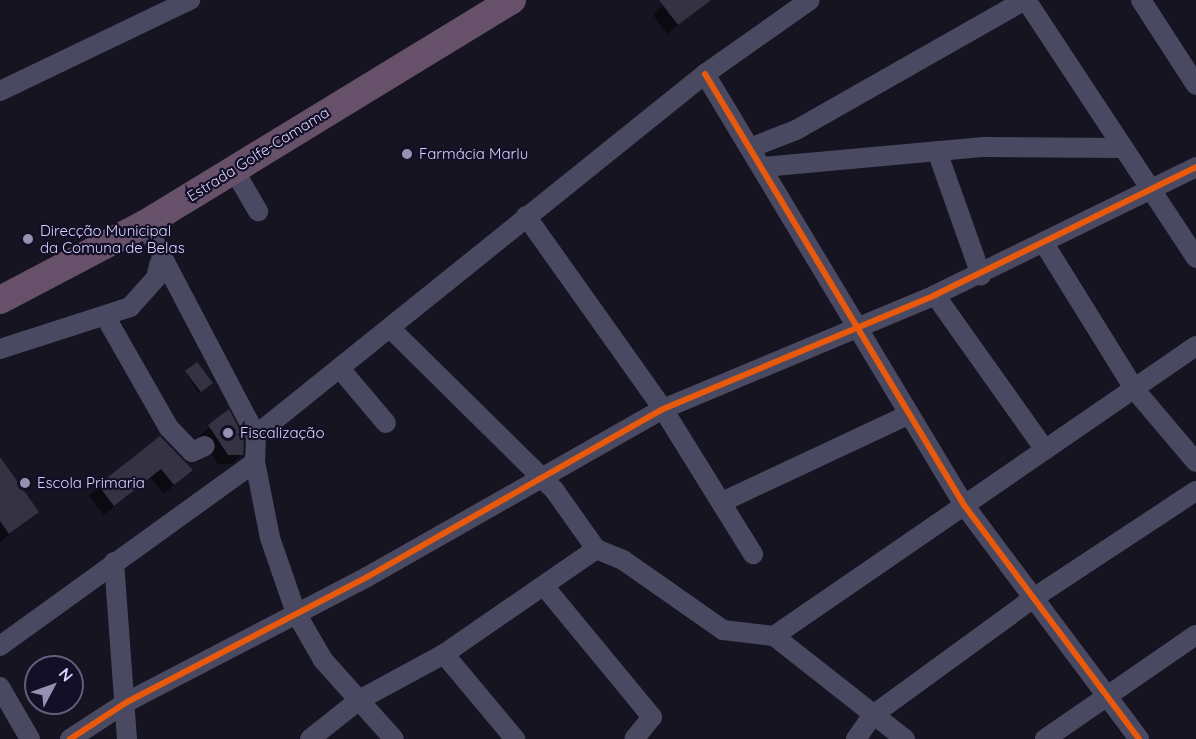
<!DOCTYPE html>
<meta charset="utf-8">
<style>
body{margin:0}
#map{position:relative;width:1196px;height:739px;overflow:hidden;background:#161421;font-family:Quicksand,sans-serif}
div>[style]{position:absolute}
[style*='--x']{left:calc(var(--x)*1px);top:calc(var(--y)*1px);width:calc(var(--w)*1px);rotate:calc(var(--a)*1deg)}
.shadow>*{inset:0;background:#0007}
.building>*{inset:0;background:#343243}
.minor>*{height:20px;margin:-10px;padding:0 10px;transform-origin:10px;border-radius:10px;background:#4a4962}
.highway>*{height:28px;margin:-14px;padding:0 14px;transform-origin:14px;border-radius:14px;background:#67516a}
.cycleway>*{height:6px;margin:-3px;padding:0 3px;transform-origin:3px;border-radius:3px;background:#e8590c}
.dots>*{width:16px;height:16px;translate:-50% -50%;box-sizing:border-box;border:3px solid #130f26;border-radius:50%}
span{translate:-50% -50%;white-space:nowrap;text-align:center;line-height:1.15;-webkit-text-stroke:4.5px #130f26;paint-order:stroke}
.street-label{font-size:15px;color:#d9d4ff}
.poi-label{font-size:15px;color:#d9d4ff}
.left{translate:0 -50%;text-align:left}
.north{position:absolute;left:24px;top:655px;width:60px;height:60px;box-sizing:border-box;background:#130f26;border:2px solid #625e7d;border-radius:50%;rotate:49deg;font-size:16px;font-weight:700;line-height:24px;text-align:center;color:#d9d4ff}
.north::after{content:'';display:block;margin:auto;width:21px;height:27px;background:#9591b1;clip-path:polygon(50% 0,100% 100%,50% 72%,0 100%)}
</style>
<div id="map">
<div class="shadow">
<div style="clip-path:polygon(669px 0,709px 0,667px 34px,653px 15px)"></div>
<div style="clip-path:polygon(186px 372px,208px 385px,198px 393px)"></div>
<div style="clip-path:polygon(228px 412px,242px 454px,232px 464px,218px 464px,199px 436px)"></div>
<div style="clip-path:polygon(160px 438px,191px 470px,164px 494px,150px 477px,104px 515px,89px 496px)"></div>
<div style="clip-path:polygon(0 460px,38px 512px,0 542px)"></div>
</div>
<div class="building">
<div style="clip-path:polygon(659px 0,711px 0,678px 25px)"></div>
<div style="clip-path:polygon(197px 362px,213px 383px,201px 392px,185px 371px)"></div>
<div style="clip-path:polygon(229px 409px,244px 438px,243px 455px,228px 455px,208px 425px)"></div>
<div style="clip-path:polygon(160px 436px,193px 470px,174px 485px,161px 469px,114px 506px,98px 485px)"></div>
<div style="clip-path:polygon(0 457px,39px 512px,9px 534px,0 521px)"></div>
</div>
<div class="minor">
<div style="--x:1026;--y:0;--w:309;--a:56.6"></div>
<div style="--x:1141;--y:0;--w:101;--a:57.1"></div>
<div style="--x:705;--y:74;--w:503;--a:59"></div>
<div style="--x:964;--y:505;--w:292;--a:53.2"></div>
<div style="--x:0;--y:91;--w:211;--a:-25.6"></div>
<div style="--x:750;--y:148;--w:49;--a:-21.4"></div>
<div style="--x:796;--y:130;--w:263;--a:-29.6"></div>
<div style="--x:937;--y:151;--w:132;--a:70.5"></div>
<div style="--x:763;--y:167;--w:222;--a:-5.2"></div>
<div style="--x:984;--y:147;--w:138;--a:0.4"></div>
<div style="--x:234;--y:170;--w:48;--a:59.7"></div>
<div style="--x:526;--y:216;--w:237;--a:54.6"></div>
<div style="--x:663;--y:409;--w:171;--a:58.2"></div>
<div style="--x:145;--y:224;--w:238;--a:62.3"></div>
<div style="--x:256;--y:435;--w:27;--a:92"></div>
<div style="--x:255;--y:462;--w:77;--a:78.8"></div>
<div style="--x:270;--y:538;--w:79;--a:70.9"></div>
<div style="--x:296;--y:613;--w:54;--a:60.1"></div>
<div style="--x:323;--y:660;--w:106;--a:48.1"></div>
<div style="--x:1045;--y:245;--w:171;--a:58.2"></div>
<div style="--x:1135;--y:390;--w:94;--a:49.7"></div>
<div style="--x:935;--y:295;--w:190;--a:54.6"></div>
<div style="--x:105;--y:316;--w:129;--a:60.3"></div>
<div style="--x:169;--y:428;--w:33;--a:46"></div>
<div style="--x:192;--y:452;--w:14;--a:-25"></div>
<div style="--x:392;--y:330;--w:229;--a:44.6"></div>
<div style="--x:555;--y:491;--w:71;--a:54.7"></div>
<div style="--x:596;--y:549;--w:29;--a:22"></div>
<div style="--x:623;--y:560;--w:122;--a:35"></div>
<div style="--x:723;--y:630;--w:51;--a:6.7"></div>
<div style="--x:774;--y:636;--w:167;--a:38.2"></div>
<div style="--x:0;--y:349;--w:137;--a:-17.9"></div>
<div style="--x:130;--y:307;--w:39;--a:-48"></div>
<div style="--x:156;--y:278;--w:25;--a:-76"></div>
<div style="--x:342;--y:371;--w:68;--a:49.8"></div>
<div style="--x:256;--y:435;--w:576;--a:-38.8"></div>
<div style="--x:705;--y:74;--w:128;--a:-35.2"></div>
<div style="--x:722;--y:502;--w:205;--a:-25.1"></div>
<div style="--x:114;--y:562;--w:177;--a:85.8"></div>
<div style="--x:544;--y:586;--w:170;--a:50.5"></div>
<div style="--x:652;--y:717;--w:28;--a:129"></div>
<div style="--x:774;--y:636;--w:512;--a:-34.5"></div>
<div style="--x:0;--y:646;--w:314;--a:-35.8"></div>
<div style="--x:444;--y:654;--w:111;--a:50.1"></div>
<div style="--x:0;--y:687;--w:60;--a:60"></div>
<div style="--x:70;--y:739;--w:68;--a:-33"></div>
<div style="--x:127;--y:702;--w:271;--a:-27.5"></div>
<div style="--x:367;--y:577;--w:340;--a:-29.6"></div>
<div style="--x:663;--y:409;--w:295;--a:-22.7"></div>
<div style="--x:935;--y:295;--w:291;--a:-26.1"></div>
<div style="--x:310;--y:739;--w:63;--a:-38.5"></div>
<div style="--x:359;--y:700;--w:97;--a:-28.4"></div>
<div style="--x:444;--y:654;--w:185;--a:-34.6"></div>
<div style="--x:856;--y:739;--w:29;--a:-55"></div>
<div style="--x:873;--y:715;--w:197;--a:-36.1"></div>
<div style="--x:1032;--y:599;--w:196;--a:-33.4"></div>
<div style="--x:1045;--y:739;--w:183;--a:-34.6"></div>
</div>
<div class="highway">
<div style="--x:0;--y:300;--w:164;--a:-27.7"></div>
<div style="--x:145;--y:224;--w:430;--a:-31.4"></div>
</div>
<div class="cycleway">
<div style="--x:705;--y:74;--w:503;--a:59"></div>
<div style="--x:964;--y:505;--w:292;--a:53.2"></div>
<div style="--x:70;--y:739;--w:68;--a:-33"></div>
<div style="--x:127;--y:702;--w:271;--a:-27.5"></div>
<div style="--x:367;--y:577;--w:340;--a:-29.6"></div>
<div style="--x:663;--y:409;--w:295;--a:-22.7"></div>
<div style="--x:935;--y:295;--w:291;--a:-26.1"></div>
</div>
<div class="dots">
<div style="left:407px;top:154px;background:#9591b1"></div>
<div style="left:28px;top:239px;background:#9591b1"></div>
<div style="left:228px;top:433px;background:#9591b1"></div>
<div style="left:25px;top:483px;background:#9591b1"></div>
</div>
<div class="street-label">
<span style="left:258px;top:154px;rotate:-32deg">Estrada Golfe-Camama</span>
</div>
<div class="poi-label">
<span class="left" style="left:419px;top:154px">Farmácia Marlu</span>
<span class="left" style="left:40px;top:239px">Direcção Municipal<br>da Comuna de Belas</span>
<span class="left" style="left:240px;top:433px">Fiscalização</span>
<span class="left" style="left:37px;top:483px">Escola Primaria</span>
</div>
<div class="north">N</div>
</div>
